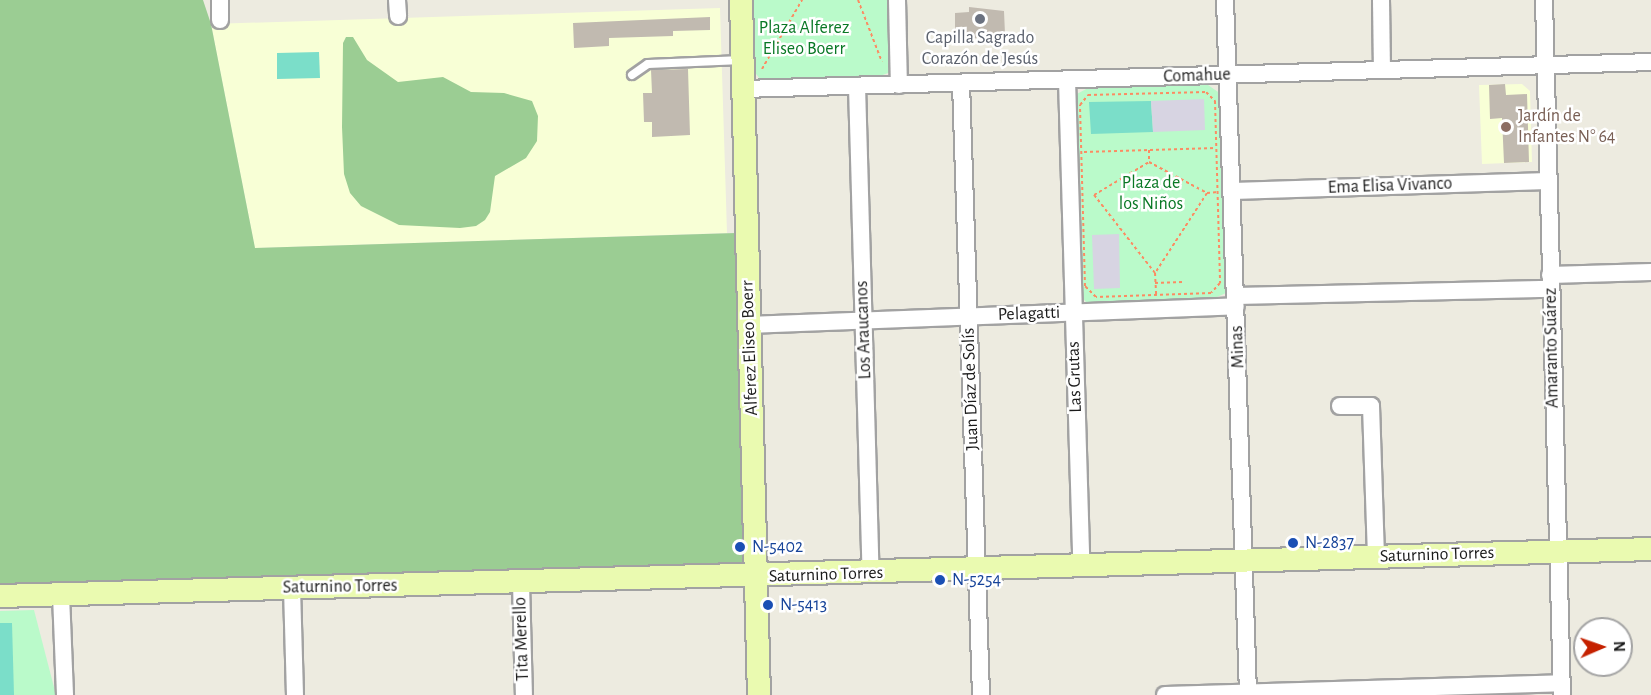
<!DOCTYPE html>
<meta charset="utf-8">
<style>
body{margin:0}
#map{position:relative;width:1651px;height:695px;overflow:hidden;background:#edebe0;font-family:"Alegreya Sans",sans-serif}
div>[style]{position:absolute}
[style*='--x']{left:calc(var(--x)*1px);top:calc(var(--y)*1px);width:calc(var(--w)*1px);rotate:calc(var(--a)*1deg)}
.education>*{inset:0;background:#f8ffd6}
.forest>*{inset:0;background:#9bcd93}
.park>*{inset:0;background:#bafaca}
.pitch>*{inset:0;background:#7bdec9}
.plaza>*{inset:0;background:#d7d4e2}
.building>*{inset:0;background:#c1bab0}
.path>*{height:2px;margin-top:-1px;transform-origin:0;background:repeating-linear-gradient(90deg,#fc8b62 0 3px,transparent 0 6px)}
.roads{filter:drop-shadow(2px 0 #a2a2a2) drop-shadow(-2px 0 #a2a2a2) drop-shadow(0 2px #a2a2a2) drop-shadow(0 -2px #a2a2a2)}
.lane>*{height:8px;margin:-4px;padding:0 4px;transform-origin:4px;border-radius:4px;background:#fff}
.street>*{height:16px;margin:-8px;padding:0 8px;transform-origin:8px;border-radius:8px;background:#fff}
.secondary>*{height:22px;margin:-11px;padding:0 11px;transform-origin:11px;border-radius:11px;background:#eafab0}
.dots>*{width:16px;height:16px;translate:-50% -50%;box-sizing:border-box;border:3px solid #fff;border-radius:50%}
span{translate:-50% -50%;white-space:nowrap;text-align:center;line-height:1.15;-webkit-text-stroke:5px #fff;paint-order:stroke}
.park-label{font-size:18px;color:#097825}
.worship-label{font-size:18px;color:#5b616d}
.street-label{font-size:18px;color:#1b1b1b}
.education-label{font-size:18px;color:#785e54}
.left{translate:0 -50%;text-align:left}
.transit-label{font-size:18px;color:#164399}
.north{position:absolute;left:1573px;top:617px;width:60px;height:60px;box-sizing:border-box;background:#fff;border:2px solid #a4a4a4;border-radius:50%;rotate:88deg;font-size:16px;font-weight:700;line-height:24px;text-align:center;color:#1b1b1b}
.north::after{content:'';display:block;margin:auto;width:21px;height:27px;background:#c52100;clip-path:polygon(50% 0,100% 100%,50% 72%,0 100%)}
</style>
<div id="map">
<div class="education">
<div style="clip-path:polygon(720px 8px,727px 233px,255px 248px,211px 24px)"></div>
<div style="clip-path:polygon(1522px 84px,1530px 91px,1532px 162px,1482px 164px,1479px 85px)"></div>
</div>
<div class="forest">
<div style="clip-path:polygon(0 0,203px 0,211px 24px,255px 248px,736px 233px,744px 565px,0 585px)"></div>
<div style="clip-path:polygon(346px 37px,353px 37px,367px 60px,398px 82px,443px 77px,471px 92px,504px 93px,532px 101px,538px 116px,537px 141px,526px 158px,495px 176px,490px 212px,485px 220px,476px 226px,460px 228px,399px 225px,361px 206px,350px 193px,344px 174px,342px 127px,343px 43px)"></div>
</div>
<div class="park">
<div style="clip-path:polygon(751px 0,892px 0,891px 72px,880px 76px,760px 79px,753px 70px)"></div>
<div style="clip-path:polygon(1208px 85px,1221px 94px,1226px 293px,1210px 300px,1086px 302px,1081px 296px,1075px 95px,1088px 88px)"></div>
<div style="clip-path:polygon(34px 610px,56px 695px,0 695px,0 611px)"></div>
</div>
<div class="pitch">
<div style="clip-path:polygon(319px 52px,320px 78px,277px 79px,277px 53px)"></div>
<div style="clip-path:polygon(1151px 101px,1153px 132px,1091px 134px,1089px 102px)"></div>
<div style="clip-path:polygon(0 623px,12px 623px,14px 695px,0 695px)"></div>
</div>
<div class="plaza">
<div style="clip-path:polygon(1204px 99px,1205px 130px,1153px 132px,1151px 101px)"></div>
<div style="clip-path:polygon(1119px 234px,1120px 288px,1094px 289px,1092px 235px)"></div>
</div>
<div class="building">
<div style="clip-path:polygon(969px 7px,1004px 11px,1005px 34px,987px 34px,987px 40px,955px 35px,955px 13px,969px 12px)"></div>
<div style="clip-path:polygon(710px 17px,710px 30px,673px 31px,673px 36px,609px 38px,609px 46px,574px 48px,573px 23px)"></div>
<div style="clip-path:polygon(688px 69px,690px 135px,652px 137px,652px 122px,644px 122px,643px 93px,652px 93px,651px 70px)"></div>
<div style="clip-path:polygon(1505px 84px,1506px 95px,1527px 94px,1529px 162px,1504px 163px,1502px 118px,1490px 119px,1489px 85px)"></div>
</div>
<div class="path">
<div style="--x:858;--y:0;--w:66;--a:68.8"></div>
<div style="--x:762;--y:69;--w:80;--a:-59.9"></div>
<div style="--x:1206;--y:92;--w:13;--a:45"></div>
<div style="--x:1215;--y:101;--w:182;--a:88.4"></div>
<div style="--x:1220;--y:283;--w:13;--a:132"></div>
<div style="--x:1211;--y:293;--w:115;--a:178"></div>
<div style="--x:1096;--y:297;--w:16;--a:-135"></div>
<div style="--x:1085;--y:286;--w:181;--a:-91.6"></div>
<div style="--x:1080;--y:105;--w:13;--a:-51"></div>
<div style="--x:1088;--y:95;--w:118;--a:-1.5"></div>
<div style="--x:1149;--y:150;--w:12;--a:90"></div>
<div style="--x:1084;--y:152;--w:132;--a:-1.7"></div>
<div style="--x:1207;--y:193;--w:11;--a:-5"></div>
<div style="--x:1155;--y:273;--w:99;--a:-128"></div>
<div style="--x:1094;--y:195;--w:64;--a:-31"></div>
<div style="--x:1149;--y:162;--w:66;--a:28.1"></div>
<div style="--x:1207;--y:193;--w:95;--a:123"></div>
<div style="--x:1155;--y:273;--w:21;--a:87"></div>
<div style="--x:1155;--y:283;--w:27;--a:-2"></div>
</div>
<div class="roads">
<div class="lane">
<div style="--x:632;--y:75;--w:19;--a:-35"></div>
<div style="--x:648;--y:64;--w:94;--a:-2.4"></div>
</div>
<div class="street">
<div style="--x:220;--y:0;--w:20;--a:90"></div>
<div style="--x:397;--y:0;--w:16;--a:86"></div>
<div style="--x:897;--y:0;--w:85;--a:88.7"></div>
<div style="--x:1225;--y:0;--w:695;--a:88.1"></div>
<div style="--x:1381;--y:0;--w:70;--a:89.2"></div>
<div style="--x:1544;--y:0;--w:695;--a:88.52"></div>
<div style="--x:1067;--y:80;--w:486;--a:88.3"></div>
<div style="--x:961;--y:83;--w:612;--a:88.13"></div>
<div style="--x:857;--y:86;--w:487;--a:88.4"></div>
<div style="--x:743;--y:89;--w:908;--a:-1.7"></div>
<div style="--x:1233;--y:191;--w:315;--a:-1.8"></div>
<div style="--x:1550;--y:275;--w:101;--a:-1.7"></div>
<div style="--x:1236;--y:296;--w:315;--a:-1.3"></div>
<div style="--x:749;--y:325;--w:487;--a:-2.2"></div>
<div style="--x:1340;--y:406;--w:31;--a:0"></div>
<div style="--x:1371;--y:406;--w:151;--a:88.1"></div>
<div style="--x:521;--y:583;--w:112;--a:88.5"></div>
<div style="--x:292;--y:588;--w:107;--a:88.4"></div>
<div style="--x:61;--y:595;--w:100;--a:87.7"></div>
<div style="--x:1165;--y:695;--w:397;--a:-1.7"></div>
</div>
<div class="secondary">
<div style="--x:741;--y:0;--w:695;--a:88.52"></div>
<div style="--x:0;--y:596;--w:1652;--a:-1.63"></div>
</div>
</div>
<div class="dots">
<div style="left:980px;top:19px;background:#6b7280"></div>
<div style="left:1506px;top:127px;background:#8d6e63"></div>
<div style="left:1293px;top:543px;background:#1a4fb4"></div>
<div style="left:740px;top:547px;background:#1a4fb4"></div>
<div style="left:940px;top:580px;background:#1a4fb4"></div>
<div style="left:768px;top:605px;background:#1a4fb4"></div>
</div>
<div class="park-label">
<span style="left:804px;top:39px">Plaza Alferez<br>Eliseo Boerr</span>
<span style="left:1151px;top:194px">Plaza de<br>los Niños</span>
</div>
<div class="worship-label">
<span style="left:980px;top:49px">Capilla Sagrado<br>Corazón de Jesús</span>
</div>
<div class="street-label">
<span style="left:1197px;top:76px;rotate:-2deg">Comahue</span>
<span style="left:1390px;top:186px;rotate:-2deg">Ema Elisa Vivanco</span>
<span style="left:1029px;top:314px;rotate:-2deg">Pelagatti</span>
<span style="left:864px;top:330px;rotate:-92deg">Los Araucanos</span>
<span style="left:1238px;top:347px;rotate:-92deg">Minas</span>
<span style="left:750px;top:348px;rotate:-92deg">Alferez Eliseo Boerr</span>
<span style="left:1552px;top:348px;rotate:-91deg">Amaranto Suárez</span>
<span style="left:1075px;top:377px;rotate:-92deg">Las Grutas</span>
<span style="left:971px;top:389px;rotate:-92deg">Juan Díaz de Solís</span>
<span style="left:1437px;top:555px;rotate:-2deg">Saturnino Torres</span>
<span style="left:826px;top:575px;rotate:-2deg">Saturnino Torres</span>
<span style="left:340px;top:587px;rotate:-1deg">Saturnino Torres</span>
<span style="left:522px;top:639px;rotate:-92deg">Tita Merello</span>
</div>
<div class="education-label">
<span class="left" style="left:1518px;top:127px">Jardín de<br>Infantes N° 64</span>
</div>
<div class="transit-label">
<span class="left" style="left:1305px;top:543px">N-2837</span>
<span class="left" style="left:752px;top:547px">N-5402</span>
<span class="left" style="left:952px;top:580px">N-5254</span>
<span class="left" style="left:780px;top:605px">N-5413</span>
</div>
<div class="north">N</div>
</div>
